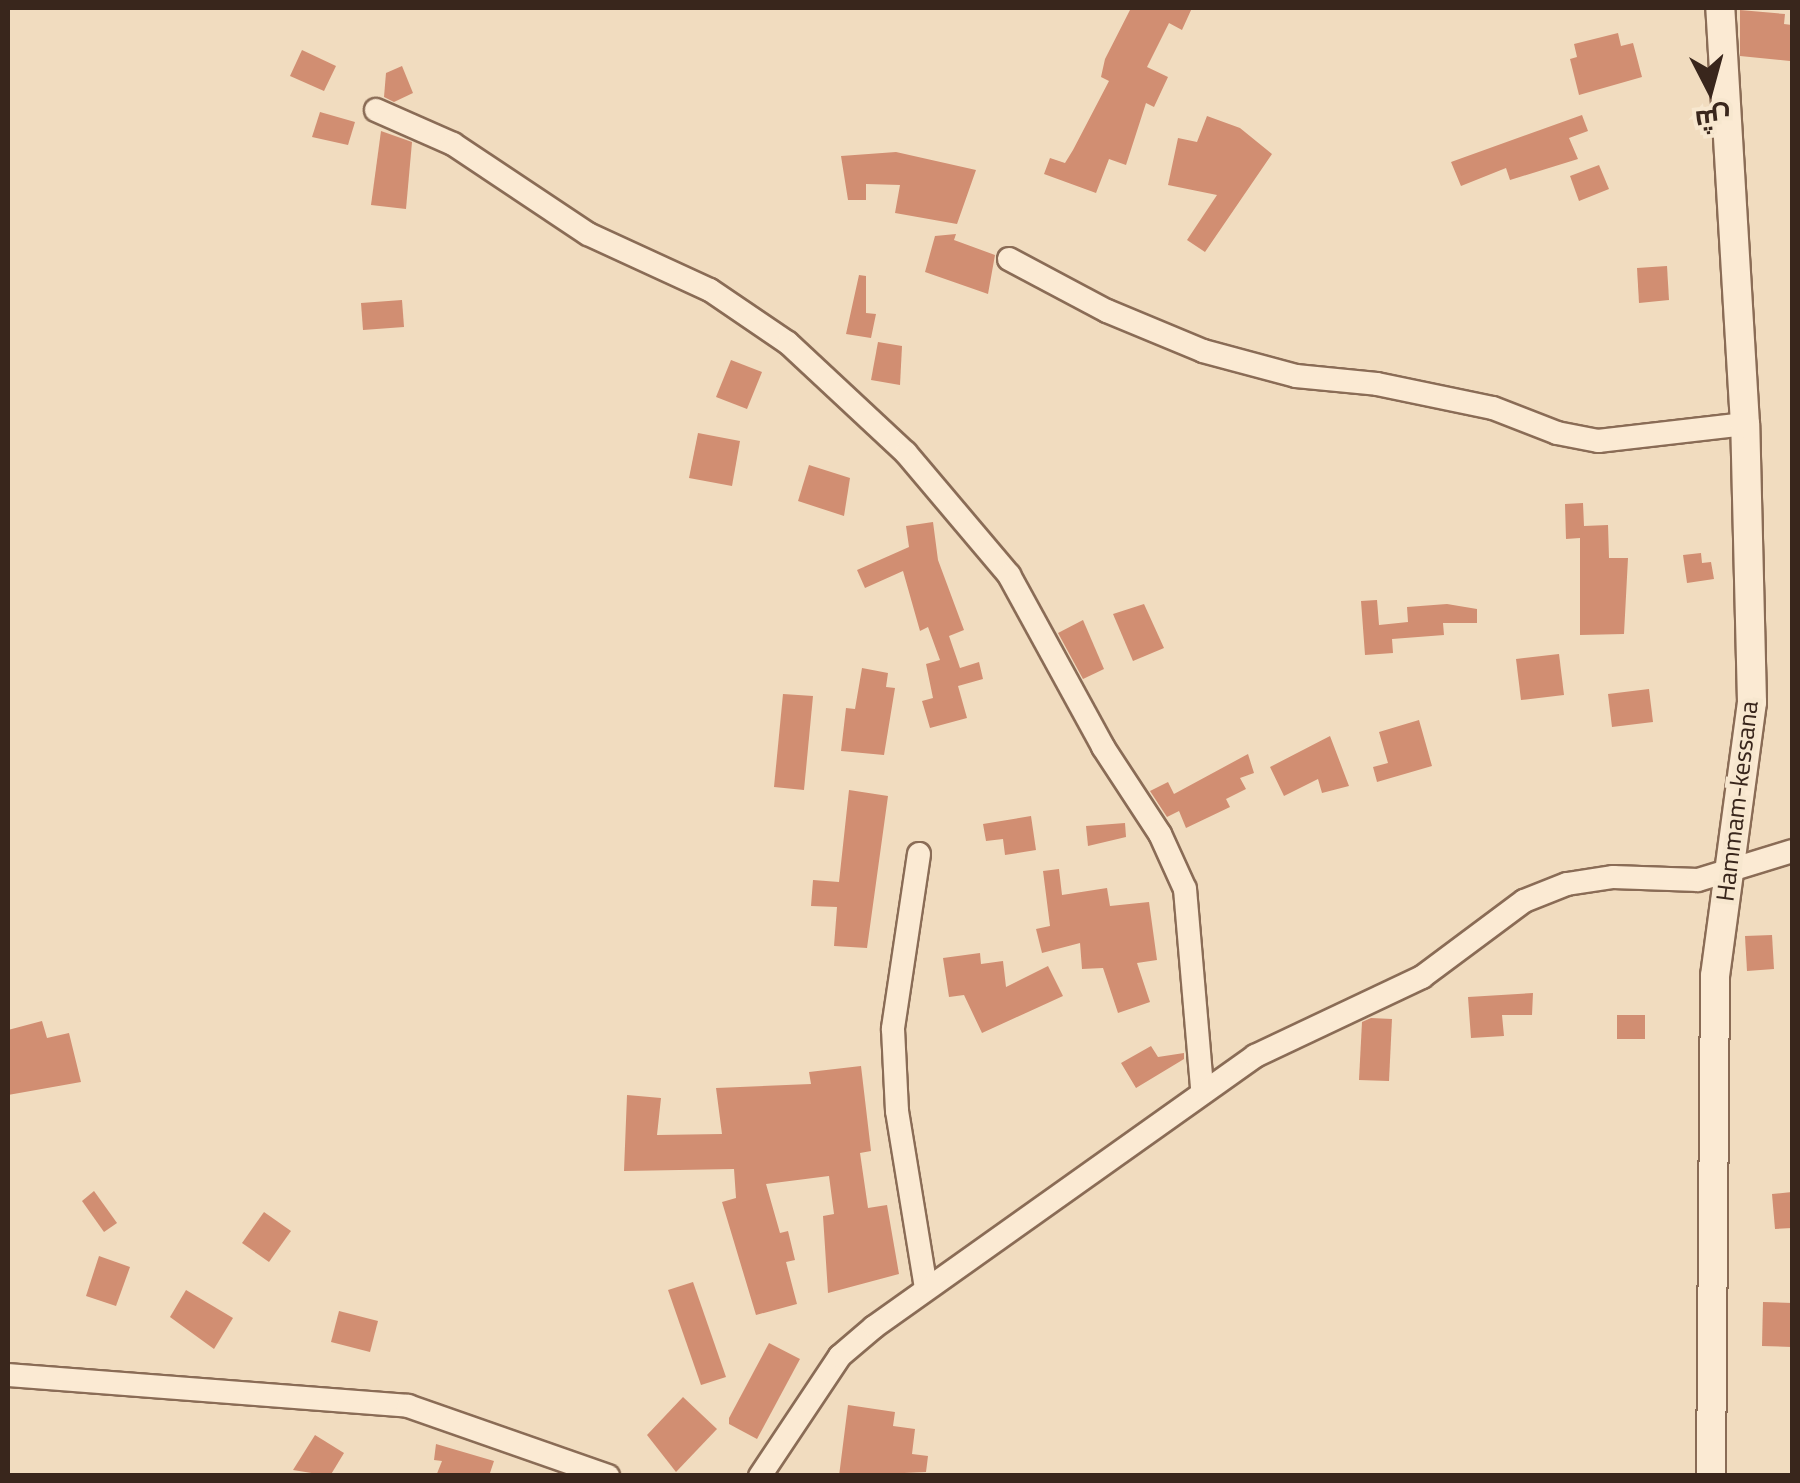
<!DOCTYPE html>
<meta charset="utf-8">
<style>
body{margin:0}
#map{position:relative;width:1800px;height:1483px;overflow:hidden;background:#f1dcbf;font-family:Georgia,Cairo,serif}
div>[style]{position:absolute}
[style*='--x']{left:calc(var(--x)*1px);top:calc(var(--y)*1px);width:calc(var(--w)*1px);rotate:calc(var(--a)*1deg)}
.building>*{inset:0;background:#d18e72}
.roads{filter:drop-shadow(2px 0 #8a6c56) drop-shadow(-2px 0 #8a6c56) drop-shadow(0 2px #8a6c56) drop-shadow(0 -2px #8a6c56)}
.minor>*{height:22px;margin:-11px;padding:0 11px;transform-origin:11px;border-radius:11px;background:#fbead3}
.tertiary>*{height:28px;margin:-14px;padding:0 14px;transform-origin:14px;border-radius:14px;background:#fbead3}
span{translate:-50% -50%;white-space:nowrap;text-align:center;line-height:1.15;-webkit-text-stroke:9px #f7e7cf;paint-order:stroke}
.street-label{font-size:25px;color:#39261c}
.frame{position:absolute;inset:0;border:10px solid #39261c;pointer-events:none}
.north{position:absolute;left:1660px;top:40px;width:100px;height:100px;-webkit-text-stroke:8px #f7e7cf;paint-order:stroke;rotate:174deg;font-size:28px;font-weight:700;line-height:40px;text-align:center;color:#39261c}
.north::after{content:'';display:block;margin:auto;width:35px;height:45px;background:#39261c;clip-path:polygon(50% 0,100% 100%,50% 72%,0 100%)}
</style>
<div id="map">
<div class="building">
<div style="clip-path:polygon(1131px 8px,1192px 8px,1182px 30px,1169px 23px,1147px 67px,1168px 77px,1154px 107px,1146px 103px,1126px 165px,1109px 159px,1096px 193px,1044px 174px,1050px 158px,1065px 163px,1073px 150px,1109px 81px,1101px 77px,1105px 59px)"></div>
<div style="clip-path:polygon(1740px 10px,1785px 14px,1784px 24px,1792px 25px,1790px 61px,1740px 56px)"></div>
<div style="clip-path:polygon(1618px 33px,1621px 46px,1633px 43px,1642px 77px,1579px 95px,1570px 59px,1577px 57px,1574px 44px)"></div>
<div style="clip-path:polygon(302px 50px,336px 66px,324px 91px,290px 76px)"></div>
<div style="clip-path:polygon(402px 66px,413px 93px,394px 102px,384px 97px,386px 73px)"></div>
<div style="clip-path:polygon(320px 112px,355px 122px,348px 145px,312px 137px)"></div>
<div style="clip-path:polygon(1582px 115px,1588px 131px,1569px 138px,1578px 159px,1510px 180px,1506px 168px,1461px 186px,1451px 162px)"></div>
<div style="clip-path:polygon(1207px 116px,1240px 128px,1272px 154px,1205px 252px,1187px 240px,1217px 195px,1168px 185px,1178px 138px,1197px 142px)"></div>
<div style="clip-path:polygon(381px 131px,412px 142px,406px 209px,371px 205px)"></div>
<div style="clip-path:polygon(896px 152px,976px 170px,957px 224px,895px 213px,900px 185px,866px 184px,866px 200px,848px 200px,841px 156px)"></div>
<div style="clip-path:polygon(1599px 165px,1609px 189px,1579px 201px,1570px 176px)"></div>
<div style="clip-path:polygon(956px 234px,954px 240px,995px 255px,988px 294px,925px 272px,935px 236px)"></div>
<div style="clip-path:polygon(1667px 266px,1669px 300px,1639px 303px,1637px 268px)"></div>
<div style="clip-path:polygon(859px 275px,866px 276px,866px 313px,876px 314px,871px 338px,846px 334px)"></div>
<div style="clip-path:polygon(402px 300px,404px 327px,363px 330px,361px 303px)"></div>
<div style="clip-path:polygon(878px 342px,902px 346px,900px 385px,871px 380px)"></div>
<div style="clip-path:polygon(731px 360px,762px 372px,747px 409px,716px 397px)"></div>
<div style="clip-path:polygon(698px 433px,740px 441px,732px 486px,689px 478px)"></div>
<div style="clip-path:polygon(809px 465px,850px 478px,844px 516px,798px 501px)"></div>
<div style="clip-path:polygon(1583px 503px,1584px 526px,1608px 525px,1609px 558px,1628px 558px,1624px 634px,1580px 635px,1580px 538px,1566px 539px,1565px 504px)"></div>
<div style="clip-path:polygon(933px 522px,938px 560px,964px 630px,949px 636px,960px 668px,979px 662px,983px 679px,958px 686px,967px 718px,930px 728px,922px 701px,933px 698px,926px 664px,940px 660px,928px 627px,920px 631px,903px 571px,865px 588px,857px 570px,909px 547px,906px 526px)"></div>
<div style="clip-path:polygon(1701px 553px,1702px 563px,1711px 562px,1714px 579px,1687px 583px,1683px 555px)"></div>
<div style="clip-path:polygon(1377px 600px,1379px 625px,1408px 622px,1407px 607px,1447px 604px,1477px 609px,1477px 623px,1443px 623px,1444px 635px,1392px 639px,1393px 653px,1365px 655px,1361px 601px)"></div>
<div style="clip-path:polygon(1144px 604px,1164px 648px,1133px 661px,1113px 614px)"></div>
<div style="clip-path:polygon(1083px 620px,1104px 669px,1083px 679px,1058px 633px)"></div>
<div style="clip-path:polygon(1559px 654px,1564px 695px,1521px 700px,1516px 659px)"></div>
<div style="clip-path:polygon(862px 668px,888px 673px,886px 687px,895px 688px,884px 755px,841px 751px,846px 708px,855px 709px)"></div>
<div style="clip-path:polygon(1649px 689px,1653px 722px,1612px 727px,1608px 694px)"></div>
<div style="clip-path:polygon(783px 694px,813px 696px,804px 790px,774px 787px)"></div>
<div style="clip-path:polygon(1419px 720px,1432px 766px,1377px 782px,1373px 767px,1388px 763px,1379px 732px)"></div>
<div style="clip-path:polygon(1330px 736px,1349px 786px,1322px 793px,1318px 779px,1284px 796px,1270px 767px)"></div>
<div style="clip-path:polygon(1248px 754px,1254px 773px,1240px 778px,1246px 789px,1226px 799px,1230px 807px,1186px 828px,1179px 811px,1167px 817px,1150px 791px,1168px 782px,1174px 794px)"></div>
<div style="clip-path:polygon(849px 790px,888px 796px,867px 948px,834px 946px,837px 907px,811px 906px,813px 880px,839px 882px)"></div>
<div style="clip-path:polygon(1031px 816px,1036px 850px,1005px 855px,1003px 839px,986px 841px,983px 824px)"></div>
<div style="clip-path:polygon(1125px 823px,1126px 837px,1088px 846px,1086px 826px)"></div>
<div style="clip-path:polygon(1059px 869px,1062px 895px,1107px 888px,1110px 906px,1149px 902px,1157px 960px,1137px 963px,1150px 1002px,1118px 1013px,1103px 968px,1082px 969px,1080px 943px,1042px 953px,1036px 929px,1050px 926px,1043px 871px)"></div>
<div style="clip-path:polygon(1772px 935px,1774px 969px,1747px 971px,1745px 936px)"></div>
<div style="clip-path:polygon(980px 953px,981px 964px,1003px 961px,1006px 987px,1048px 966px,1063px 996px,982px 1033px,964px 995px,949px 997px,943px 958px)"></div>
<div style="clip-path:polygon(1533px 993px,1532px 1015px,1502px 1015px,1504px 1036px,1471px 1038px,1468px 997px)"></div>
<div style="clip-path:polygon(1617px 1015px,1645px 1015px,1645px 1039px,1617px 1039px)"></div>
<div style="clip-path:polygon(1371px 1018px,1392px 1019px,1389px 1081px,1359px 1080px,1362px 1022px)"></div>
<div style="clip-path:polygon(42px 1021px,47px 1038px,69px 1033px,81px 1082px,8px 1095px,8px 1030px)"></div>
<div style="clip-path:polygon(1151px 1046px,1158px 1057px,1184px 1053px,1184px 1059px,1136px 1088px,1121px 1063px)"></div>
<div style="clip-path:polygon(861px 1066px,871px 1151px,860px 1153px,868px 1208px,887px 1205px,899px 1274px,828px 1293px,823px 1216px,834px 1214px,829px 1176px,766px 1184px,780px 1233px,788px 1231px,795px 1260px,786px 1262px,797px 1304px,756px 1315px,722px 1202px,736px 1198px,734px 1169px,624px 1171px,627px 1095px,661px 1098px,657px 1135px,722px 1134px,716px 1088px,811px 1084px,809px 1072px)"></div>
<div style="clip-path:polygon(94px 1191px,117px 1223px,104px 1232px,82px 1201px)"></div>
<div style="clip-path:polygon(1792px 1192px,1792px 1228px,1775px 1229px,1772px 1194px)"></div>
<div style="clip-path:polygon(264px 1212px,291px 1231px,269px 1262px,242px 1243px)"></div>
<div style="clip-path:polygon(99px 1256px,130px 1267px,116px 1306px,86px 1296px)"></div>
<div style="clip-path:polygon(693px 1282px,726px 1377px,701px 1385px,668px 1290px)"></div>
<div style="clip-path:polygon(186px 1290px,233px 1318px,214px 1349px,170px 1317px)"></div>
<div style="clip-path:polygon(1763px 1302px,1792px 1303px,1792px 1347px,1762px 1346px)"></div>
<div style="clip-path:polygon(339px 1311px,378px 1321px,370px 1352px,331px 1342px)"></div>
<div style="clip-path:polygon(769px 1343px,800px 1359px,757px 1439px,729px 1424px,729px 1418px)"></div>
<div style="clip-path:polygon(683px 1397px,717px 1429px,676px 1472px,647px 1435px)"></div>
<div style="clip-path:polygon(848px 1405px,895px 1412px,893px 1426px,915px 1429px,912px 1454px,928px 1456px,926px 1472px,839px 1476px)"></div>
<div style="clip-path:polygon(315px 1435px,344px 1453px,330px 1476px,293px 1470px)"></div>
<div style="clip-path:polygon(436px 1444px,494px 1461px,489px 1476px,436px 1476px,442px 1461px,434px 1460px)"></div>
</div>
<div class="roads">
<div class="minor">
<div style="--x:376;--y:110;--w:84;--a:23.8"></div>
<div style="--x:453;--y:144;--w:162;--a:33.7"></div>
<div style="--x:588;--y:234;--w:134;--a:24.7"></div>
<div style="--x:710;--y:290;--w:94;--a:34.2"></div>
<div style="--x:788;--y:343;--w:161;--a:43"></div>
<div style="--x:906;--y:453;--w:160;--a:49.8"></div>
<div style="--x:1009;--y:575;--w:196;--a:61.3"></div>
<div style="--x:1103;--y:747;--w:104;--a:56.8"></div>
<div style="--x:1160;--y:834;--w:60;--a:65.6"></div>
<div style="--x:1185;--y:889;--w:201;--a:85.1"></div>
<div style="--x:1009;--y:259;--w:111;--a:28"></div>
<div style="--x:1107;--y:311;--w:104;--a:22.6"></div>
<div style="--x:1203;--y:351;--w:96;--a:15"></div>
<div style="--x:1296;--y:376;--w:81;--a:5.6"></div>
<div style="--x:1377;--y:384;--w:118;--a:11.7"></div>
<div style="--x:1493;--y:408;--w:69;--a:21.3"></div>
<div style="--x:1557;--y:433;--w:42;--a:11"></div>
<div style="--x:1598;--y:441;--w:148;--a:-6.6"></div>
<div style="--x:919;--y:854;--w:177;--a:98.5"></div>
<div style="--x:893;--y:1029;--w:82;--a:87.2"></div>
<div style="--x:897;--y:1111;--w:180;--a:80.7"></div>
<div style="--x:8;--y:1375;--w:401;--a:4.4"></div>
<div style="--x:408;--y:1406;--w:212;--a:19.3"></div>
<div style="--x:760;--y:1476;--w:144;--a:-56.3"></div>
<div style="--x:840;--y:1356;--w:45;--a:-40.5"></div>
<div style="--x:874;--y:1327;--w:468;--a:-35.4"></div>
<div style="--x:1255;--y:1056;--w:185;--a:-25.3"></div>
<div style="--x:1422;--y:977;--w:127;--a:-36.7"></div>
<div style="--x:1524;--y:901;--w:46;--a:-21.6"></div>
<div style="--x:1567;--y:884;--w:47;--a:-8.7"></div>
<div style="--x:1613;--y:877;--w:85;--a:2"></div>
<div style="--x:1698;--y:880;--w:98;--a:-17.1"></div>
</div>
<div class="tertiary">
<div style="--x:1711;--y:1476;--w:500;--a:-89.54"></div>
<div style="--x:1715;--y:976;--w:276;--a:-82.3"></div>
<div style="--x:1752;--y:702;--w:278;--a:-91.4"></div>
<div style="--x:1745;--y:424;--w:417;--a:-93.4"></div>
</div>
</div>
<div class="street-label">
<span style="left:1737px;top:801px;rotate:-83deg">Hammam-kessana</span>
</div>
<div class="frame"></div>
<div class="north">ش</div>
</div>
